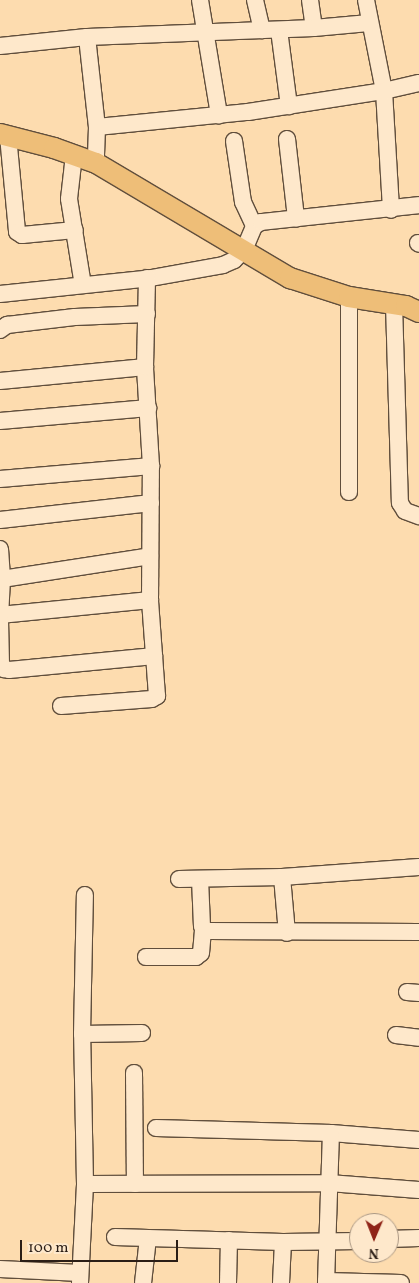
<!DOCTYPE html>
<style>
body{margin:0}
#map{position:relative;width:419px;height:1283px;overflow:hidden;background:#fddcaf;font-family:Vollkorn,serif}
div>[style]{position:absolute}
[style*='--x']{left:calc(var(--x)*1px);top:calc(var(--y)*1px);width:calc(var(--w)*1px);rotate:calc(var(--a)*1deg)}
.roads{filter:drop-shadow(1px 0 #604e3c) drop-shadow(-1px 0 #604e3c) drop-shadow(0 1px #604e3c) drop-shadow(0 -1px #604e3c)}
.minor>*{height:16px;margin:-8px;padding:0 8px;transform-origin:8px;border-radius:8px;background:#fee8cb}
.major>*{height:20px;margin:-10px;padding:0 10px;transform-origin:10px;border-radius:10px;background:#eebe78}
span{translate:-50% -50%;white-space:nowrap;text-align:center;line-height:1.15;-webkit-text-stroke:4px #fee8cb;paint-order:stroke}
.north{position:absolute;left:349px;top:1213px;width:50px;height:50px;box-sizing:border-box;background:#fee8cb;border:1px solid #aa9783;border-radius:50%;rotate:181deg;font-size:14px;font-weight:700;line-height:20px;text-align:center;color:#2b1e16}
.north::after{content:'';display:block;margin:auto;width:18px;height:22px;background:#8f2418;clip-path:polygon(50% 0,100% 100%,50% 72%,0 100%)}
.scale{position:absolute;left:20px;top:1240px;width:158px;height:22px;box-sizing:border-box;border:2px solid #2b1e16;border-top:0;padding-left:6px;font-size:15px;line-height:18px;white-space:nowrap;color:#2b1e16;-webkit-text-stroke:4px #fee8cb;paint-order:stroke}
</style>
<div id="map">
<div class="roads">
<div class="minor">
<div style="--x:200;--y:0;--w:117;--a:80.6"></div>
<div style="--x:255;--y:0;--w:31;--a:77"></div>
<div style="--x:310;--y:0;--w:28;--a:82"></div>
<div style="--x:366;--y:0;--w:93;--a:78.8"></div>
<div style="--x:384;--y:91;--w:119;--a:86.6"></div>
<div style="--x:279;--y:30;--w:77;--a:82.5"></div>
<div style="--x:87;--y:37;--w:91;--a:83.7"></div>
<div style="--x:97;--y:127;--w:36;--a:92"></div>
<div style="--x:0;--y:46;--w:87;--a:-5.9"></div>
<div style="--x:87;--y:37;--w:227;--a:-2.3"></div>
<div style="--x:314;--y:28;--w:55;--a:-5.2"></div>
<div style="--x:97;--y:127;--w:152;--a:-5.7"></div>
<div style="--x:248;--y:112;--w:138;--a:-8.8"></div>
<div style="--x:384;--y:91;--w:36;--a:-13"></div>
<div style="--x:8;--y:136;--w:96;--a:84.6"></div>
<div style="--x:17;--y:232;--w:6;--a:31"></div>
<div style="--x:22;--y:235;--w:53;--a:-5.4"></div>
<div style="--x:287;--y:139;--w:80;--a:83.5"></div>
<div style="--x:234;--y:141;--w:62;--a:81.6"></div>
<div style="--x:243;--y:202;--w:26;--a:65"></div>
<div style="--x:74;--y:155;--w:44;--a:96.5"></div>
<div style="--x:69;--y:199;--w:87;--a:80.8"></div>
<div style="--x:418;--y:243;--w:1;--a:45"></div>
<div style="--x:0;--y:294;--w:152;--a:-6"></div>
<div style="--x:151;--y:278;--w:73;--a:-10.2"></div>
<div style="--x:223;--y:265;--w:12;--a:-24"></div>
<div style="--x:234;--y:260;--w:14;--a:-45"></div>
<div style="--x:244;--y:250;--w:26;--a:-67"></div>
<div style="--x:254;--y:226;--w:8;--a:-30"></div>
<div style="--x:261;--y:222;--w:159;--a:-6.1"></div>
<div style="--x:394;--y:304;--w:199;--a:88.3"></div>
<div style="--x:400;--y:503;--w:9;--a:58"></div>
<div style="--x:405;--y:511;--w:15;--a:20"></div>
<div style="--x:0;--y:330;--w:9;--a:-36"></div>
<div style="--x:7;--y:325;--w:68;--a:-6.7"></div>
<div style="--x:75;--y:317;--w:72;--a:-2.4"></div>
<div style="--x:0;--y:381;--w:146;--a:-5.5"></div>
<div style="--x:0;--y:421;--w:149;--a:-5"></div>
<div style="--x:0;--y:479;--w:152;--a:-4.9"></div>
<div style="--x:349;--y:492;--w:195;--a:-90"></div>
<div style="--x:0;--y:520;--w:152;--a:-6.4"></div>
<div style="--x:0;--y:549;--w:30;--a:86"></div>
<div style="--x:2;--y:579;--w:34;--a:93"></div>
<div style="--x:2;--y:579;--w:150;--a:-8.8"></div>
<div style="--x:0;--y:615;--w:151;--a:-5.7"></div>
<div style="--x:0;--y:620;--w:44;--a:88.7"></div>
<div style="--x:1;--y:664;--w:6;--a:59"></div>
<div style="--x:4;--y:669;--w:5;--a:11"></div>
<div style="--x:9;--y:670;--w:146;--a:-5.5"></div>
<div style="--x:61;--y:706;--w:91;--a:-4.4"></div>
<div style="--x:152;--y:699;--w:6;--a:-31"></div>
<div style="--x:157;--y:696;--w:96;--a:-94.2"></div>
<div style="--x:150;--y:600;--w:134;--a:-89.6"></div>
<div style="--x:151;--y:466;--w:99;--a:-93.5"></div>
<div style="--x:145;--y:367;--w:89;--a:-88.7"></div>
<div style="--x:282;--y:877;--w:56;--a:84.9"></div>
<div style="--x:179;--y:879;--w:103;--a:-1.1"></div>
<div style="--x:282;--y:877;--w:137;--a:-4.2"></div>
<div style="--x:200;--y:879;--w:47;--a:87.6"></div>
<div style="--x:202;--y:926;--w:3;--a:72"></div>
<div style="--x:203;--y:929;--w:5;--a:22"></div>
<div style="--x:208;--y:931;--w:211;--a:0.3"></div>
<div style="--x:146;--y:957;--w:50;--a:0"></div>
<div style="--x:196;--y:957;--w:6;--a:-39"></div>
<div style="--x:201;--y:953;--w:24;--a:-85"></div>
<div style="--x:407;--y:992;--w:12;--a:5"></div>
<div style="--x:82;--y:1034;--w:60;--a:-1"></div>
<div style="--x:396;--y:1035;--w:23;--a:7"></div>
<div style="--x:134;--y:1073;--w:111;--a:89.5"></div>
<div style="--x:156;--y:1128;--w:175;--a:1.6"></div>
<div style="--x:331;--y:1133;--w:88;--a:4.5"></div>
<div style="--x:85;--y:1184;--w:244;--a:-0.2"></div>
<div style="--x:329;--y:1183;--w:90;--a:4.4"></div>
<div style="--x:115;--y:1237;--w:168;--a:1.7"></div>
<div style="--x:283;--y:1242;--w:76;--a:-0.8"></div>
<div style="--x:389;--y:1239;--w:30;--a:-2"></div>
<div style="--x:0;--y:1269;--w:80;--a:2.9"></div>
<div style="--x:326;--y:1281;--w:75;--a:1.5"></div>
<div style="--x:80;--y:1283;--w:99;--a:-87.1"></div>
<div style="--x:85;--y:1184;--w:150;--a:-91.1"></div>
<div style="--x:82;--y:1034;--w:139;--a:-88.8"></div>
<div style="--x:143;--y:1283;--w:45;--a:-83.7"></div>
<div style="--x:228;--y:1283;--w:43;--a:-88.7"></div>
<div style="--x:281;--y:1283;--w:41;--a:-87.2"></div>
<div style="--x:326;--y:1283;--w:150;--a:-88.1"></div>
</div>
<div class="major">
<div style="--x:0;--y:134;--w:56;--a:14.5"></div>
<div style="--x:54;--y:148;--w:45;--a:19.7"></div>
<div style="--x:96;--y:163;--w:226;--a:30.7"></div>
<div style="--x:290;--y:278;--w:62;--a:17.9"></div>
<div style="--x:349;--y:297;--w:58;--a:9"></div>
<div style="--x:406;--y:306;--w:14;--a:25"></div>
</div>
</div>
<div class="north">N</div>
<div class="scale">100 m</div>
</div>
